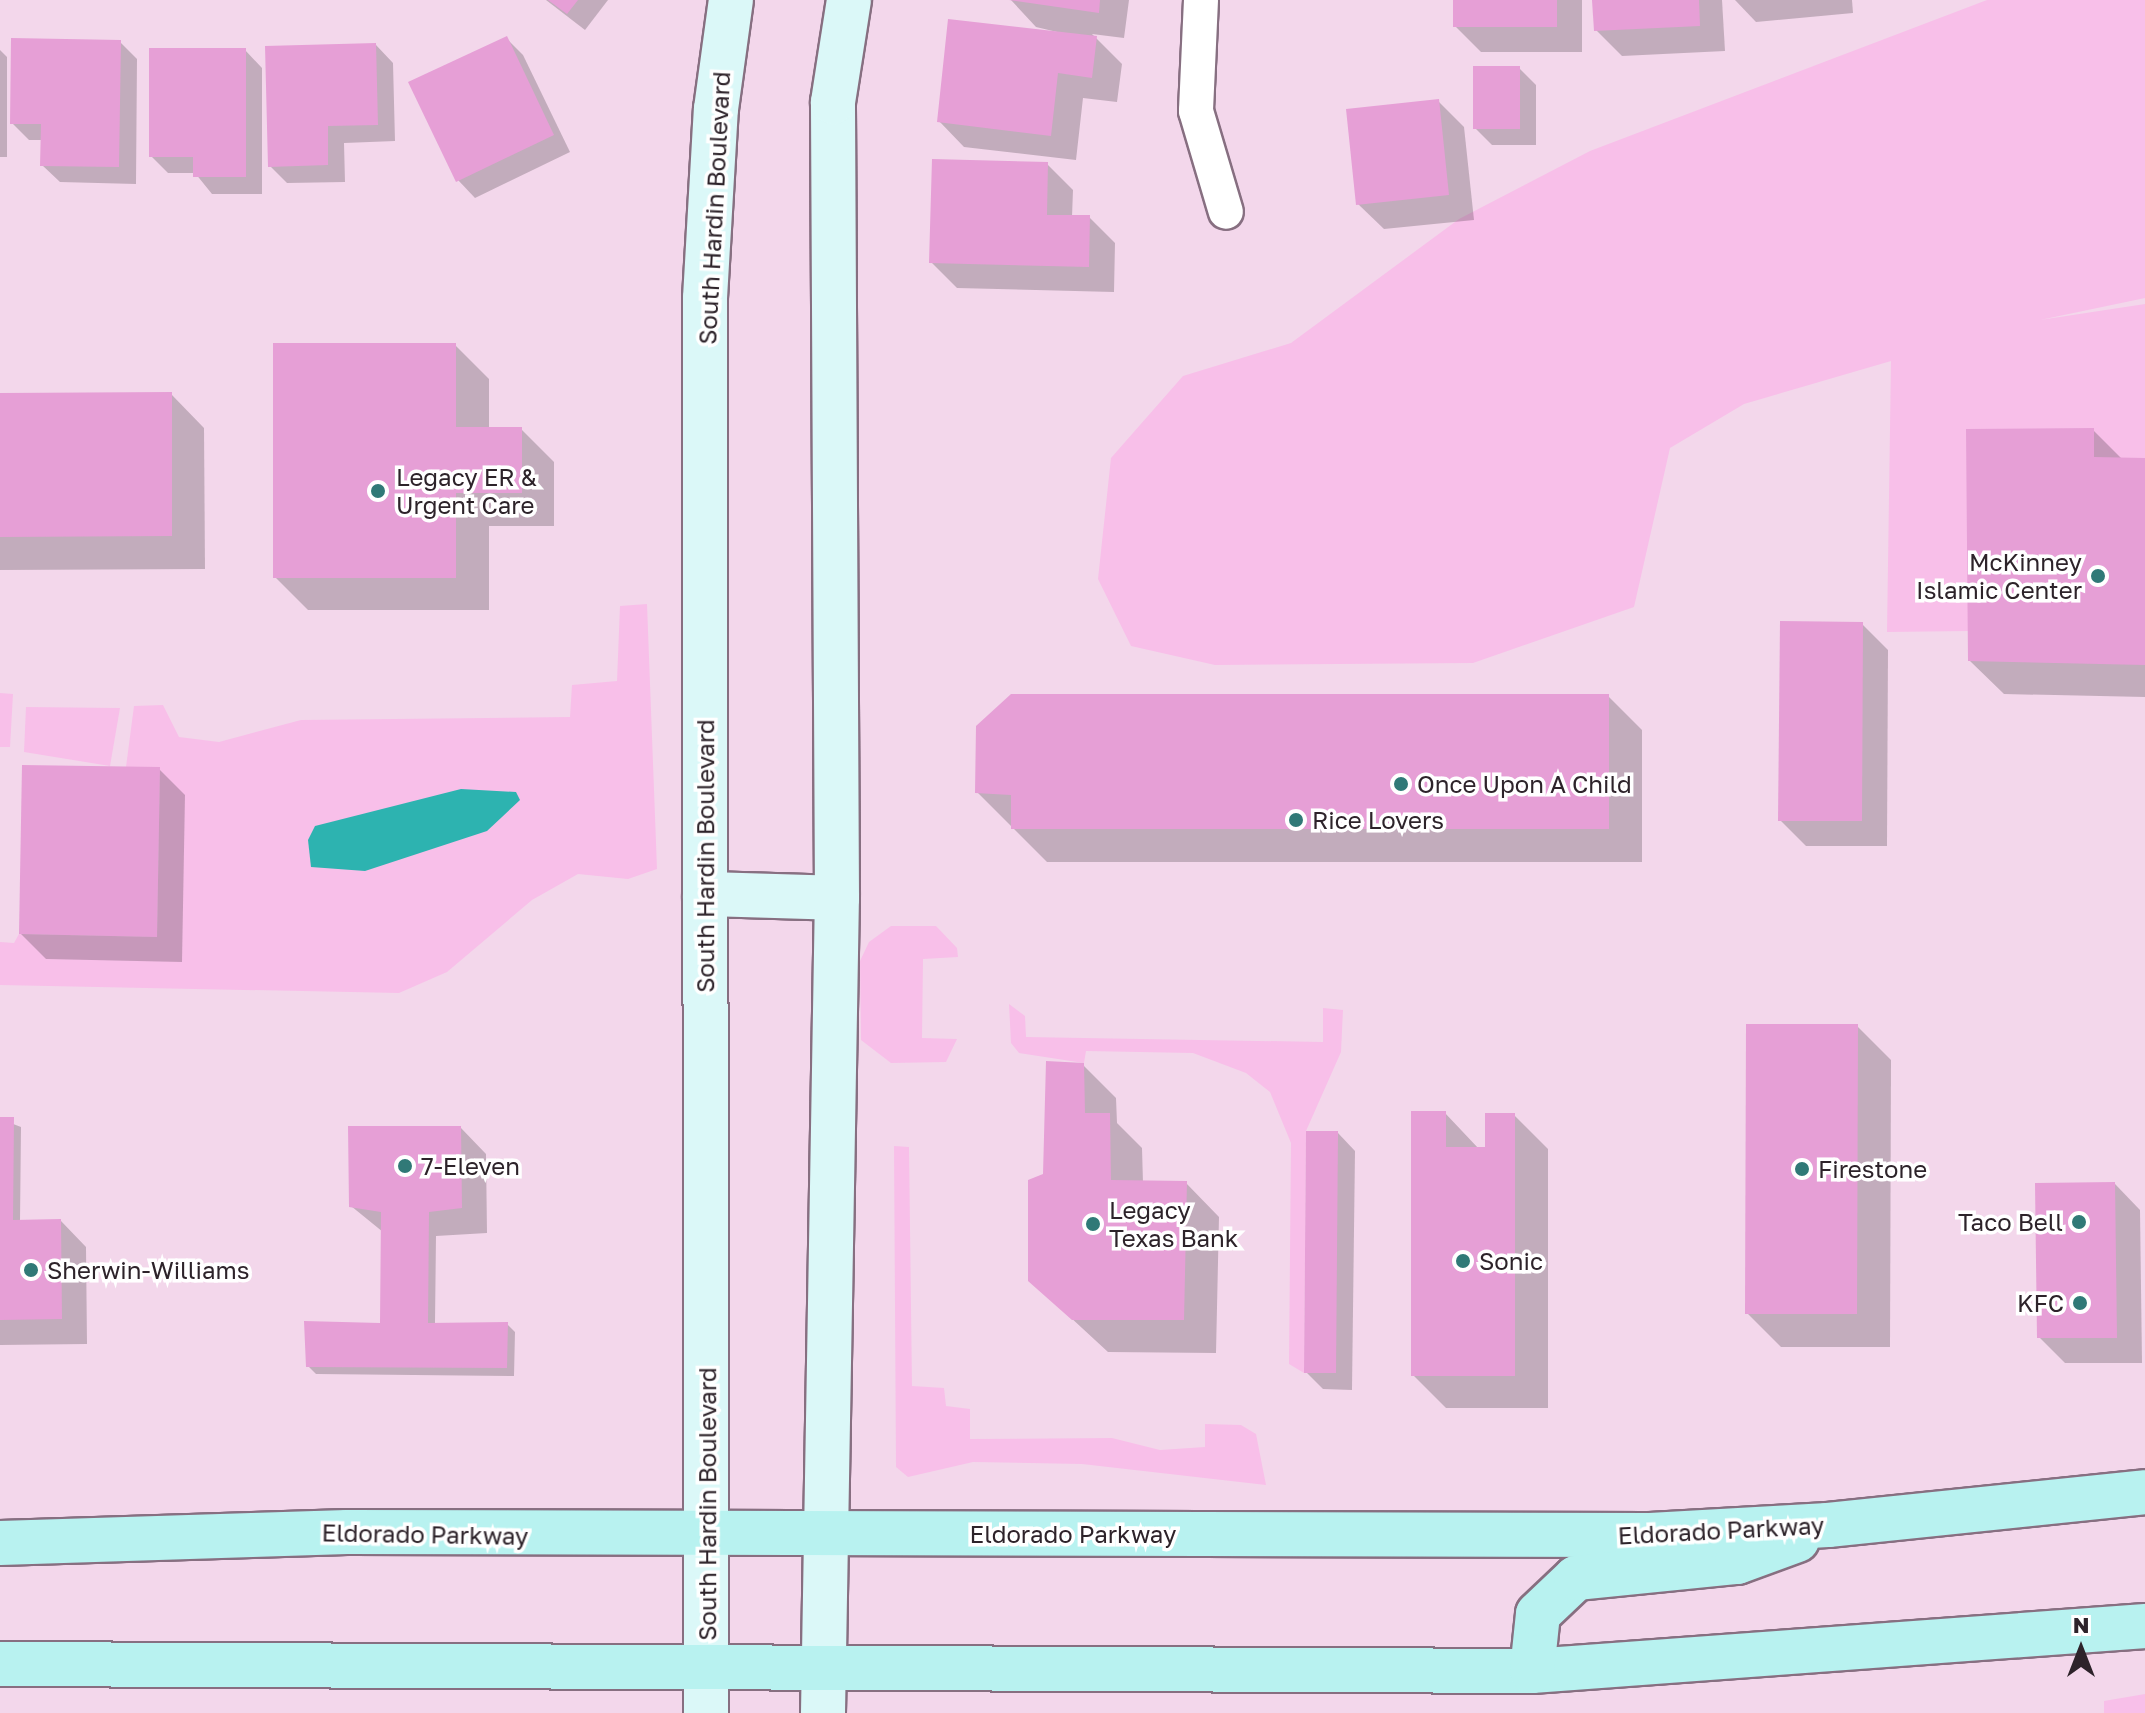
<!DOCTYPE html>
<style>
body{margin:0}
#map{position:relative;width:2145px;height:1713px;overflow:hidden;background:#f3d7eb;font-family:"Golos Text",sans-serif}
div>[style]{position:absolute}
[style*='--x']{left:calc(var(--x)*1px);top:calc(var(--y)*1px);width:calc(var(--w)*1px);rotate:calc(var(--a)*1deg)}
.green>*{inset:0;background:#f8bfe9}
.water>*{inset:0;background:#2db3b0}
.shadow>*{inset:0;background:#0003}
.building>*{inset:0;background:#e69fd6}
.roads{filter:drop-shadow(2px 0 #876f81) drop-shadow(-2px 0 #876f81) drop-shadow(0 2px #876f81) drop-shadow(0 -2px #876f81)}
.street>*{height:34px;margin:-17px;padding:0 17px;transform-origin:17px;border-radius:17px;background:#fff}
.secondary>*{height:44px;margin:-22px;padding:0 22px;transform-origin:22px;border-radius:22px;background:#dbf8f8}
.primary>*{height:44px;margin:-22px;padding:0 22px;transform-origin:22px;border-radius:22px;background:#b8f2f0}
.dots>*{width:22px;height:22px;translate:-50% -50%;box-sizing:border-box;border:4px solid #fff;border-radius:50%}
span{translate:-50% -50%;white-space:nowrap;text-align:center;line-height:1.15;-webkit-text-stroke:7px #fff;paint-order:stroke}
.street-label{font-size:24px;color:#2d232a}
.poi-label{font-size:24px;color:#2d232a}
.left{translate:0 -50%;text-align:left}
.right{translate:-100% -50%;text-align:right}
.north{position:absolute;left:2041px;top:1609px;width:80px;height:80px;-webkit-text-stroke:6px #fff;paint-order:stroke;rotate:0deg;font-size:22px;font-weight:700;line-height:32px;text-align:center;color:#2d232a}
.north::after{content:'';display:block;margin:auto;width:28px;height:36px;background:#2d232a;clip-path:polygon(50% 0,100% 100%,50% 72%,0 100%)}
</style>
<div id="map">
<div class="green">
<div style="clip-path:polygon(1987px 0,2145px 0,2145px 298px,2040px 320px,2145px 304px,2145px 458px,1968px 631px,1887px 632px,1891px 361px,1744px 404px,1670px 448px,1634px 607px,1473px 663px,1215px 665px,1131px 646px,1098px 579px,1111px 458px,1183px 376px,1291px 343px,1459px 219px,1590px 151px)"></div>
<div style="clip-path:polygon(647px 604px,657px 869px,628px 879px,578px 874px,532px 900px,447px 972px,399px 993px,0 985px,0 942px,14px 943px,19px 934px,157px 937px,160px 767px,126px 767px,134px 706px,163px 705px,179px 737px,219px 742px,301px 720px,570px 717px,572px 685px,617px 681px,620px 606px)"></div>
<div style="clip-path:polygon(0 693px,13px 694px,10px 747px,0 747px)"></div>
<div style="clip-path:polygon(26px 707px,120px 708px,110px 766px,24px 752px)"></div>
<div style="clip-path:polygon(891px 926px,936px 926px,957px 948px,958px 957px,923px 959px,922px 1038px,957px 1039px,946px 1062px,891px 1063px,861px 1040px,860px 961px,869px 942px)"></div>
<div style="clip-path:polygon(1009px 1004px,1025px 1016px,1026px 1037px,1323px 1042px,1323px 1008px,1343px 1010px,1341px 1052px,1306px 1131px,1304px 1373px,1289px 1364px,1291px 1143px,1270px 1092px,1246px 1073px,1193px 1053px,1086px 1051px,1084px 1063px,1019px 1053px,1011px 1043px)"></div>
<div style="clip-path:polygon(894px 1146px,909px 1147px,912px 1386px,944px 1388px,946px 1406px,970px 1409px,970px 1439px,1112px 1438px,1160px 1450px,1205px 1447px,1205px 1424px,1241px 1425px,1256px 1434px,1266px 1485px,1082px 1464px,973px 1462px,908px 1477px,896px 1467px)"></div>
<div style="clip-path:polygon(2145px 1694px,2145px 1713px,2104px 1713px,2104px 1701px)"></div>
</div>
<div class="water">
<div style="clip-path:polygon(461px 789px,516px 792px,520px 800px,487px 831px,365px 871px,311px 867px,308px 840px,315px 826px)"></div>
</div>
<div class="shadow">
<div style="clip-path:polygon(546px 0,608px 0,585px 30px)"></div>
<div style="clip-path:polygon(1011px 0,1129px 0,1124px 38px,1092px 34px,1122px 64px,1117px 102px,1083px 98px,1076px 160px,964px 147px,939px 121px,1074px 36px,1036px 27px)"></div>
<div style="clip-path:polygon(1455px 0,1582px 0,1582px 52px,1481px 52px,1455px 26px)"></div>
<div style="clip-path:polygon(1594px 0,1722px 0,1725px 51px,1622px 56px,1596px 30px)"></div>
<div style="clip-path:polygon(1735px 0,1852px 0,1853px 13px,1756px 22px)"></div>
<div style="clip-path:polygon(506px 38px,523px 55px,570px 152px,475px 198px,458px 180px)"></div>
<div style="clip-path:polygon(120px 42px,137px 59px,136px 184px,60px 182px,42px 165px,43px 140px,29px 140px,12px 123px)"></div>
<div style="clip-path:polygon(376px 45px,393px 63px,395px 141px,344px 143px,345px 182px,287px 183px,270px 166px)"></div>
<div style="clip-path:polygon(0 50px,7px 57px,7px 157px,0 157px)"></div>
<div style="clip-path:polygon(245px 50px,262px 68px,262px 194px,212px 194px,195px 173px,168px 173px,151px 156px)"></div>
<div style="clip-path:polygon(1519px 68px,1536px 85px,1536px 145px,1492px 145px,1475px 128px)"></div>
<div style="clip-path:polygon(1438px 101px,1464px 127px,1474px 220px,1384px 229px,1358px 204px)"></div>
<div style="clip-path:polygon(1047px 164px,1073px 190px,1072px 217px,1089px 217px,1115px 243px,1114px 292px,957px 288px,931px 262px)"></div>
<div style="clip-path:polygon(455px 345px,489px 379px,489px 429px,521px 429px,554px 462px,554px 526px,489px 526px,489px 610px,308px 610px,275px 577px)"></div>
<div style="clip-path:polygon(171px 394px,204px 428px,205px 569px,0 570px,0 395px)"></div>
<div style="clip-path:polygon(2093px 430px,2123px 460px,2145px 460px,2145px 697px,2004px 694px,1970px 661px)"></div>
<div style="clip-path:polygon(1862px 624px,1888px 650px,1887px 846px,1806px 846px,1780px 820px)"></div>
<div style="clip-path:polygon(1608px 696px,1642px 730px,1642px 862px,1047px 862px,977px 792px)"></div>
<div style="clip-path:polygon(159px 769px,185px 795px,182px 962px,46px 959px,21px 934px)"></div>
<div style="clip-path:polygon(1857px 1026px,1891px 1060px,1890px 1347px,1781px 1347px,1747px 1313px)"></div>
<div style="clip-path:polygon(1083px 1065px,1116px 1098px,1117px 1123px,1142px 1148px,1143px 1183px,1186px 1183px,1219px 1217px,1216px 1353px,1108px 1352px,1030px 1280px)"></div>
<div style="clip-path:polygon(1445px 1113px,1479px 1149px,1487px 1149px,1514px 1115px,1548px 1149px,1548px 1408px,1446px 1408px,1413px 1375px)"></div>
<div style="clip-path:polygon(0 1119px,21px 1127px,20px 1222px,61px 1221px,86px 1247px,87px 1344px,0 1345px)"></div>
<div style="clip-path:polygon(461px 1128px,486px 1154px,487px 1233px,436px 1236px,435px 1324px,507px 1324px,515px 1332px,514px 1376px,316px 1374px,308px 1366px,382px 1325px,383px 1232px,351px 1206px)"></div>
<div style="clip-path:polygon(1338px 1133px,1355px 1151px,1352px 1390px,1323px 1389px,1306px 1372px)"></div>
<div style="clip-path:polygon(2115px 1184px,2140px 1210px,2142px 1363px,2065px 1363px,2039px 1337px)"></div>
</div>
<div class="building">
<div style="clip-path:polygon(548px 0,578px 0,567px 14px)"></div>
<div style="clip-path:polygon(1009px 0,1100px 0,1099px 13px)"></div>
<div style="clip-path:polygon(1453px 0,1557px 0,1557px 27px,1453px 27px)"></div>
<div style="clip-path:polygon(1592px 0,1699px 0,1700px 26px,1594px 31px)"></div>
<div style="clip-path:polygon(948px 19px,1097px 36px,1092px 78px,1058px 73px,1051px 136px,937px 122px)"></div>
<div style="clip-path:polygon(507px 36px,554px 135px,456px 182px,408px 82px)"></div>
<div style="clip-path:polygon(11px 38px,121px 40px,119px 167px,40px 166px,41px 124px,10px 124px)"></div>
<div style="clip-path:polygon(376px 43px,378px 125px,328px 126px,328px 165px,268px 167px,265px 46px)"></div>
<div style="clip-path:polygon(149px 48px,246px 48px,246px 177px,193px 177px,193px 157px,149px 157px)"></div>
<div style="clip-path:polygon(1473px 66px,1520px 66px,1520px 129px,1473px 129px)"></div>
<div style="clip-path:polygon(1439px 99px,1449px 195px,1356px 205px,1346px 109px)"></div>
<div style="clip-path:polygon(932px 159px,1048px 162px,1047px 215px,1090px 215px,1089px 267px,929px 263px)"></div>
<div style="clip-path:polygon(273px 343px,456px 343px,456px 427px,522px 427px,522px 493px,456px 493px,456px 578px,273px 578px)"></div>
<div style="clip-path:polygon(172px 392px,172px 536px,0 537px,0 393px)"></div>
<div style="clip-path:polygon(2094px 428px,2094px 457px,2145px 458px,2145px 665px,1968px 661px,1966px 429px)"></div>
<div style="clip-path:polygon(1780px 621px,1863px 622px,1862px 821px,1778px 821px)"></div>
<div style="clip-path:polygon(1011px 694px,1609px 694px,1609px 829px,1011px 829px,1011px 795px,975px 793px,976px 726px)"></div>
<div style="clip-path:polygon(22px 765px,160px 767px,157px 937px,19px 934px)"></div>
<div style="clip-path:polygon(1746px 1024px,1858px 1024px,1857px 1314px,1745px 1314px)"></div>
<div style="clip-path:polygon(1046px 1061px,1084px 1063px,1085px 1113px,1110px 1113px,1111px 1180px,1187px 1181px,1184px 1320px,1072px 1320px,1028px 1281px,1028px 1180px,1043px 1174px)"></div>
<div style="clip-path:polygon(1411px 1111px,1446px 1111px,1446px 1147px,1485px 1147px,1485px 1113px,1515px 1113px,1515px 1376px,1411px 1376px)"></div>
<div style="clip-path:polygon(0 1117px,14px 1117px,13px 1220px,61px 1219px,62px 1319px,0 1320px)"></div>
<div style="clip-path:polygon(348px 1126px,461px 1126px,462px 1208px,429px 1212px,428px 1323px,508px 1322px,507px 1368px,306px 1367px,304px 1321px,380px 1323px,381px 1212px,349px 1207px)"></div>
<div style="clip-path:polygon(1306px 1131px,1338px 1131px,1336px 1373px,1304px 1373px)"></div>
<div style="clip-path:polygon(2115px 1182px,2117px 1338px,2037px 1338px,2035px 1183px)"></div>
</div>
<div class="roads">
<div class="street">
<div style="--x:1201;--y:0;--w:111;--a:92.6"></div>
<div style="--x:1196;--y:111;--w:105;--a:73.5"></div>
</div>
<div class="secondary">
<div style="--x:705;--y:894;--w:132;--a:1.7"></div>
<div style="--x:706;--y:1713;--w:1415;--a:-90.04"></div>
<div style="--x:705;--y:298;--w:189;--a:-86.7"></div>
<div style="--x:716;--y:109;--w:110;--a:-82.2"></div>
<div style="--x:823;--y:1713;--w:815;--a:-89.02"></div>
<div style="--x:837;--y:898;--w:796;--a:-90.29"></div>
<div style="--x:833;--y:102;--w:103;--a:-81.1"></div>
</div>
<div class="primary">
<div style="--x:0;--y:1543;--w:347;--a:-1.8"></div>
<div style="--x:347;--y:1532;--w:1303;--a:0.13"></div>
<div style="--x:1650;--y:1535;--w:178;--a:-3.2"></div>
<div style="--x:1828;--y:1525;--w:319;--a:-5.9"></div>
<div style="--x:0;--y:1664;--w:1532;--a:0.26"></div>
<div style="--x:1532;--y:1671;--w:615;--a:-4.2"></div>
<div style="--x:1532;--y:1671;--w:57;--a:-84"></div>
<div style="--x:1538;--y:1614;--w:52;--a:-43.5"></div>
<div style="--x:1576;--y:1578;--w:162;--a:-5.7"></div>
<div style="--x:1737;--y:1562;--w:64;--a:-20.1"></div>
</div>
</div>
<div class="dots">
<div style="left:378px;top:491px;background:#307977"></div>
<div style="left:2098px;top:576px;background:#307977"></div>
<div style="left:1401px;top:784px;background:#307977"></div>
<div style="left:1296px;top:820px;background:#307977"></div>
<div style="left:405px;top:1166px;background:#307977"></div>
<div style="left:1802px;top:1169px;background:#307977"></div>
<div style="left:2079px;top:1222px;background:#307977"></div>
<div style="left:1093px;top:1224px;background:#307977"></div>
<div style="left:1463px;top:1261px;background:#307977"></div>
<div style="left:31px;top:1270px;background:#307977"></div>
<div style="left:2080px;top:1303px;background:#307977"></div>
</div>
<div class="street-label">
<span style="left:714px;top:208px;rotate:-87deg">South Hardin Boulevard</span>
<span style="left:705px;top:856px;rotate:-90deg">South Hardin Boulevard</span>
<span style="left:707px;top:1504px;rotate:-90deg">South Hardin Boulevard</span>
<span style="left:1721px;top:1530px;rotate:-3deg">Eldorado Parkway</span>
<span style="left:425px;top:1534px;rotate:1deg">Eldorado Parkway</span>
<span style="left:1073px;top:1534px">Eldorado Parkway</span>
</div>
<div class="poi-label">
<span class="left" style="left:396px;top:491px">Legacy ER &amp;<br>Urgent Care</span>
<span class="right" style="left:2082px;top:576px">McKinney<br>Islamic Center</span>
<span class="left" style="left:1417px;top:784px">Once Upon A Child</span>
<span class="left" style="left:1312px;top:820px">Rice Lovers</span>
<span class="left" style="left:421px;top:1166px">7-Eleven</span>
<span class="left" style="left:1818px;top:1169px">Firestone</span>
<span class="left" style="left:1109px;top:1224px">Legacy<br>Texas Bank</span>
<span class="right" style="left:2063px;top:1222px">Taco Bell</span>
<span class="left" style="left:1479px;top:1261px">Sonic</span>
<span class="left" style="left:47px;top:1270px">Sherwin-Williams</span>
<span class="right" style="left:2064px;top:1303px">KFC</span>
</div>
<div class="north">N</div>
</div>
